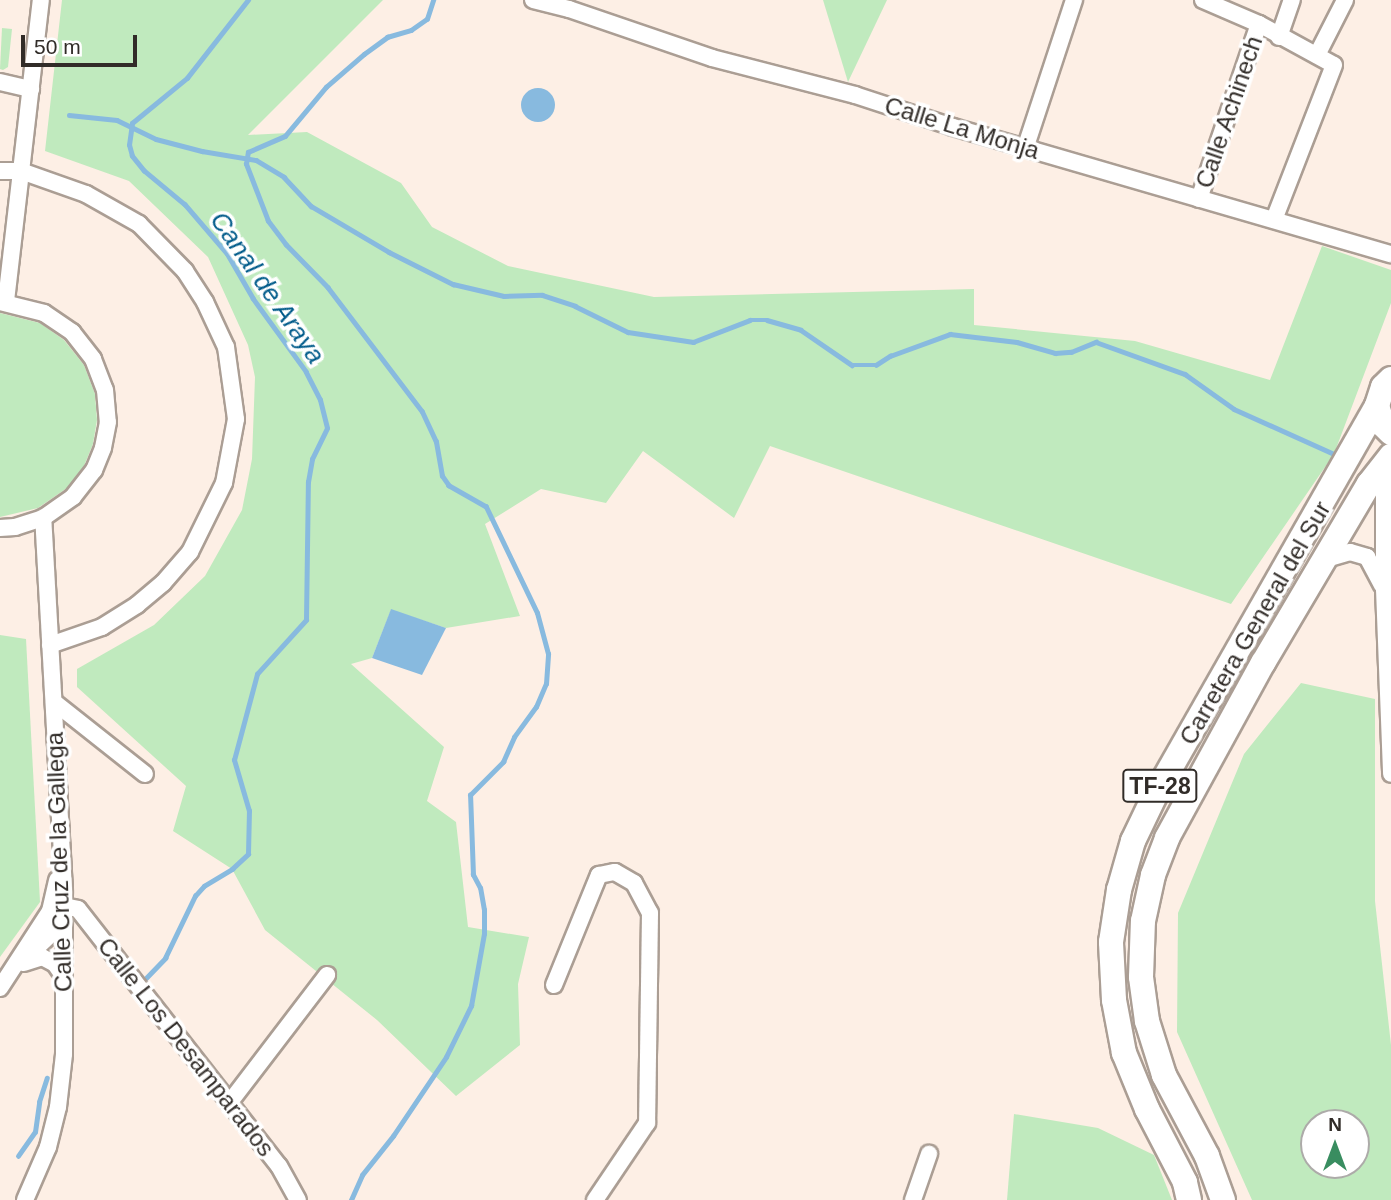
<!DOCTYPE html>
<style>
body{margin:0}
#map{position:relative;width:1391px;height:1200px;overflow:hidden;background:#fdefe5;font-family:Arial,sans-serif}
div>[style]{position:absolute}
[style*='--x']{left:calc(var(--x)*1px);top:calc(var(--y)*1px);width:calc(var(--w)*1px);rotate:calc(var(--a)*1deg)}
.green>*{inset:0;background:#c0eabe}
.water>*{inset:0;background:#88badf}
.round{border-radius:50%}
.stream>*{height:4.5px;margin:-2.25px;padding:0 2.25px;transform-origin:2.25px;border-radius:2.25px;background:#88badf}
.roads{filter:drop-shadow(2px 0 #ab9e94) drop-shadow(-2px 0 #ab9e94) drop-shadow(0 2px #ab9e94) drop-shadow(0 -2px #ab9e94)}
.minor>*{height:16px;margin:-8px;padding:0 8px;transform-origin:8px;border-radius:8px;background:#fff}
.primary>*{height:24px;margin:-12px;padding:0 12px;transform-origin:12px;border-radius:12px;background:#fff}
span{translate:-50% -50%;white-space:nowrap;text-align:center;line-height:1.15;-webkit-text-stroke:7px #fff;paint-order:stroke}
.shield-label span{padding:2px 5px;background:#fff;border:2px solid;border-radius:5px;-webkit-text-stroke-width:0}
.shield-label{font-size:23px;color:#312c28;font-weight:700}
.street-label{font-size:24px;color:#312c28}
.water-label{font-size:26px;color:#015b8a;font-style:italic}
.north{position:absolute;left:1300px;top:1109px;width:70px;height:70px;box-sizing:border-box;background:#fff;border:2px solid #adaba9;border-radius:50%;rotate:0deg;font-size:19px;font-weight:700;line-height:28px;text-align:center;color:#312c28}
.north::after{content:'';display:block;margin:auto;width:24px;height:32px;background:#398d60;clip-path:polygon(50% 0,100% 100%,50% 72%,0 100%)}
.scale{position:absolute;left:21px;top:35px;width:116px;height:32px;box-sizing:border-box;border:4px solid #312c28;border-top:0;padding-left:9px;font-size:21px;line-height:24px;white-space:nowrap;color:#312c28;-webkit-text-stroke:5px #fff;paint-order:stroke}
</style>
<div id="map">
<div class="green">
<div style="clip-path:polygon(62px 0,383px 0,248px 135px,307px 132px,401px 183px,432px 227px,508px 266px,654px 297px,974px 289px,974px 325px,1135px 341px,1270px 380px,1322px 246px,1391px 270px,1391px 303px,1334px 454px,1231px 604px,770px 446px,734px 518px,643px 451px,606px 503px,541px 489px,485px 524px,520px 616px,446px 628px,391px 610px,372px 658px,351px 664px,444px 747px,427px 801px,456px 822px,468px 927px,529px 937px,518px 984px,520px 1045px,456px 1096px,377px 1020px,265px 930px,232px 869px,173px 831px,186px 786px,77px 687px,77px 669px,154px 625px,205px 576px,242px 510px,252px 459px,255px 377px,248px 345px,208px 257px,129px 181px,45px 151px)"></div>
<div style="clip-path:polygon(823px 0,887px 0,848px 82px)"></div>
<div style="clip-path:polygon(2px 28px,12px 29px,8px 67px,3px 70px,0 69px)"></div>
<div style="clip-path:polygon(0 313px,40px 323px,64px 340px,84px 365px,95px 394px,97px 420px,93px 444px,84px 466px,67px 488px,38px 508px,0 517px)"></div>
<div style="clip-path:polygon(0 635px,26px 639px,40px 902px,0 957px)"></div>
<div style="clip-path:polygon(evenodd,1301px 683px,1375px 699px,1375px 901px,1391px 1045px,1391px 1200px,1252px 1200px,1177px 1032px,1178px 913px,1244px 754px,1301px 683px,1314px 1123px,1356px 1123px,1356px 1165px,1314px 1165px,1314px 1123px)"></div>
<div style="clip-path:polygon(1014px 1114px,1098px 1128px,1154px 1155px,1172px 1200px,1007px 1200px)"></div>
</div>
<div class="water">
<div class="round" style="left:521px;top:88px;width:34px;height:34px"></div>
<div style="clip-path:polygon(391px 609px,446px 628px,422px 675px,372px 658px)"></div>
</div>
<div class="stream">
<div style="--x:69;--y:115;--w:48;--a:5.9"></div>
<div style="--x:117;--y:120;--w:43;--a:26"></div>
<div style="--x:156;--y:139;--w:48;--a:14.6"></div>
<div style="--x:202;--y:151;--w:55;--a:9.5"></div>
<div style="--x:256;--y:160;--w:33;--a:31"></div>
<div style="--x:284;--y:177;--w:40;--a:47"></div>
<div style="--x:311;--y:206;--w:91;--a:30.5"></div>
<div style="--x:389;--y:252;--w:72;--a:26.6"></div>
<div style="--x:453;--y:284;--w:52;--a:13.2"></div>
<div style="--x:504;--y:296;--w:38;--a:-2"></div>
<div style="--x:542;--y:295;--w:35;--a:18"></div>
<div style="--x:575;--y:306;--w:59;--a:26.1"></div>
<div style="--x:628;--y:332;--w:66;--a:8.7"></div>
<div style="--x:693;--y:342;--w:61;--a:-21.1"></div>
<div style="--x:750;--y:320;--w:17;--a:0"></div>
<div style="--x:767;--y:320;--w:35;--a:16"></div>
<div style="--x:801;--y:330;--w:62;--a:34.5"></div>
<div style="--x:852;--y:365;--w:24;--a:0"></div>
<div style="--x:876;--y:365;--w:17;--a:-33"></div>
<div style="--x:890;--y:356;--w:64;--a:-20.1"></div>
<div style="--x:950;--y:334;--w:67;--a:6.8"></div>
<div style="--x:1017;--y:342;--w:40;--a:16"></div>
<div style="--x:1055;--y:353;--w:16;--a:-4"></div>
<div style="--x:1071;--y:352;--w:27;--a:-22"></div>
<div style="--x:1096;--y:342;--w:95;--a:19.8"></div>
<div style="--x:1185;--y:374;--w:60;--a:35.5"></div>
<div style="--x:1234;--y:409;--w:110;--a:24.2"></div>
<div style="--x:146;--y:978;--w:28;--a:-46"></div>
<div style="--x:165;--y:958;--w:69;--a:-64.2"></div>
<div style="--x:195;--y:896;--w:13;--a:-48"></div>
<div style="--x:204;--y:886;--w:33;--a:-31"></div>
<div style="--x:232;--y:869;--w:22;--a:-43"></div>
<div style="--x:248;--y:854;--w:43;--a:-88.7"></div>
<div style="--x:249;--y:811;--w:53;--a:-106.4"></div>
<div style="--x:234;--y:760;--w:89;--a:-75"></div>
<div style="--x:257;--y:674;--w:73;--a:-47.8"></div>
<div style="--x:306;--y:620;--w:138;--a:-89.2"></div>
<div style="--x:308;--y:482;--w:23;--a:-80"></div>
<div style="--x:312;--y:459;--w:34;--a:-64"></div>
<div style="--x:327;--y:428;--w:29;--a:-104"></div>
<div style="--x:320;--y:400;--w:31;--a:-117"></div>
<div style="--x:306;--y:372;--w:90;--a:-126"></div>
<div style="--x:253;--y:299;--w:52;--a:-120"></div>
<div style="--x:227;--y:254;--w:65;--a:-130.6"></div>
<div style="--x:185;--y:205;--w:53;--a:-140.3"></div>
<div style="--x:144;--y:171;--w:19;--a:-129"></div>
<div style="--x:132;--y:156;--w:11;--a:-105"></div>
<div style="--x:129;--y:145;--w:22;--a:-82"></div>
<div style="--x:132;--y:123;--w:71;--a:-39.3"></div>
<div style="--x:187;--y:78;--w:99;--a:-52"></div>
<div style="--x:18;--y:1156;--w:29;--a:-55"></div>
<div style="--x:35;--y:1132;--w:30;--a:-82"></div>
<div style="--x:39;--y:1102;--w:25;--a:-72"></div>
<div style="--x:351;--y:1200;--w:27;--a:-66"></div>
<div style="--x:362;--y:1175;--w:50;--a:-51.5"></div>
<div style="--x:393;--y:1136;--w:95;--a:-56.1"></div>
<div style="--x:446;--y:1057;--w:57;--a:-63.9"></div>
<div style="--x:471;--y:1006;--w:73;--a:-79.8"></div>
<div style="--x:484;--y:934;--w:24;--a:-90"></div>
<div style="--x:484;--y:910;--w:22;--a:-100"></div>
<div style="--x:480;--y:888;--w:15;--a:-118"></div>
<div style="--x:473;--y:875;--w:80;--a:-92.1"></div>
<div style="--x:470;--y:795;--w:47;--a:-45"></div>
<div style="--x:503;--y:762;--w:27;--a:-66"></div>
<div style="--x:514;--y:737;--w:37;--a:-54"></div>
<div style="--x:536;--y:707;--w:25;--a:-67"></div>
<div style="--x:546;--y:684;--w:30;--a:-86"></div>
<div style="--x:548;--y:654;--w:42;--a:-105"></div>
<div style="--x:537;--y:613;--w:118;--a:-115.7"></div>
<div style="--x:486;--y:507;--w:43;--a:-150.4"></div>
<div style="--x:449;--y:486;--w:12;--a:-125"></div>
<div style="--x:442;--y:476;--w:35;--a:-100"></div>
<div style="--x:436;--y:442;--w:33;--a:-115"></div>
<div style="--x:422;--y:412;--w:156;--a:-127.2"></div>
<div style="--x:328;--y:288;--w:60;--a:-134.3"></div>
<div style="--x:286;--y:245;--w:30;--a:-127"></div>
<div style="--x:268;--y:221;--w:61;--a:-111.1"></div>
<div style="--x:246;--y:164;--w:12;--a:-81"></div>
<div style="--x:248;--y:152;--w:40;--a:-23.4"></div>
<div style="--x:285;--y:136;--w:64;--a:-50.1"></div>
<div style="--x:326;--y:87;--w:50;--a:-41"></div>
<div style="--x:364;--y:54;--w:29;--a:-36"></div>
<div style="--x:387;--y:37;--w:25;--a:-16"></div>
<div style="--x:411;--y:30;--w:19;--a:-35"></div>
<div style="--x:427;--y:19;--w:20;--a:-72"></div>
</div>
<div class="roads">
<div class="minor">
<div style="--x:533;--y:0;--w:37;--a:14"></div>
<div style="--x:569;--y:9;--w:151;--a:18.9"></div>
<div style="--x:712;--y:58;--w:148;--a:14.5"></div>
<div style="--x:855;--y:95;--w:103;--a:18.1"></div>
<div style="--x:953;--y:127;--w:456;--a:16.2"></div>
<div style="--x:1203;--y:0;--w:61;--a:23.2"></div>
<div style="--x:1259;--y:24;--w:85;--a:28.7"></div>
<div style="--x:1334;--y:65;--w:166;--a:111.2"></div>
<div style="--x:1279;--y:37;--w:39;--a:-71"></div>
<div style="--x:1317;--y:55;--w:62;--a:-63"></div>
<div style="--x:0;--y:82;--w:32;--a:13"></div>
<div style="--x:1026;--y:146;--w:154;--a:-71.8"></div>
<div style="--x:0;--y:171;--w:21;--a:0"></div>
<div style="--x:21;--y:171;--w:69;--a:19.5"></div>
<div style="--x:86;--y:194;--w:61;--a:29.5"></div>
<div style="--x:139;--y:224;--w:66;--a:45.6"></div>
<div style="--x:185;--y:271;--w:37;--a:57"></div>
<div style="--x:205;--y:302;--w:50;--a:65"></div>
<div style="--x:226;--y:347;--w:73;--a:82.1"></div>
<div style="--x:236;--y:419;--w:65;--a:100.6"></div>
<div style="--x:224;--y:483;--w:77;--a:116.2"></div>
<div style="--x:190;--y:552;--w:41;--a:131.1"></div>
<div style="--x:163;--y:583;--w:34;--a:140"></div>
<div style="--x:137;--y:605;--w:41;--a:147.8"></div>
<div style="--x:102;--y:627;--w:55;--a:160.9"></div>
<div style="--x:1199;--y:199;--w:185;--a:-71.1"></div>
<div style="--x:6;--y:301;--w:303;--a:-83.4"></div>
<div style="--x:0;--y:302;--w:45;--a:14"></div>
<div style="--x:44;--y:313;--w:34;--a:34"></div>
<div style="--x:72;--y:332;--w:34;--a:52"></div>
<div style="--x:93;--y:359;--w:33;--a:69"></div>
<div style="--x:105;--y:390;--w:32;--a:85"></div>
<div style="--x:108;--y:422;--w:26;--a:101"></div>
<div style="--x:103;--y:448;--w:24;--a:112"></div>
<div style="--x:94;--y:470;--w:34;--a:128"></div>
<div style="--x:73;--y:497;--w:37;--a:145"></div>
<div style="--x:43;--y:518;--w:29;--a:162"></div>
<div style="--x:15;--y:527;--w:15;--a:176"></div>
<div style="--x:1384;--y:466;--w:123;--a:90"></div>
<div style="--x:1384;--y:589;--w:185;--a:87.8"></div>
<div style="--x:1326;--y:559;--w:25;--a:-16"></div>
<div style="--x:1350;--y:552;--w:18;--a:16"></div>
<div style="--x:1367;--y:557;--w:32;--a:62"></div>
<div style="--x:54;--y:702;--w:116;--a:38.4"></div>
<div style="--x:64;--y:906;--w:14;--a:12"></div>
<div style="--x:78;--y:909;--w:326;--a:52"></div>
<div style="--x:279;--y:1166;--w:39;--a:61"></div>
<div style="--x:30;--y:954;--w:47;--a:-43.3"></div>
<div style="--x:24;--y:963;--w:19;--a:-18"></div>
<div style="--x:42;--y:957;--w:15;--a:28"></div>
<div style="--x:55;--y:964;--w:16;--a:55"></div>
<div style="--x:554;--y:985;--w:119;--a:-67.8"></div>
<div style="--x:599;--y:875;--w:16;--a:-11"></div>
<div style="--x:615;--y:872;--w:22;--a:30"></div>
<div style="--x:634;--y:883;--w:34;--a:62"></div>
<div style="--x:650;--y:913;--w:210;--a:90.8"></div>
<div style="--x:647;--y:1123;--w:93;--a:124"></div>
<div style="--x:0;--y:988;--w:92;--a:-57"></div>
<div style="--x:50;--y:911;--w:32;--a:-77"></div>
<div style="--x:230;--y:1102;--w:160;--a:-52.6"></div>
<div style="--x:25;--y:1200;--w:58;--a:-66.5"></div>
<div style="--x:48;--y:1147;--w:41;--a:-76"></div>
<div style="--x:58;--y:1107;--w:53;--a:-83.5"></div>
<div style="--x:64;--y:1054;--w:164;--a:-90"></div>
<div style="--x:64;--y:890;--w:373;--a:-93.2"></div>
<div style="--x:913;--y:1200;--w:49;--a:-70.8"></div>
</div>
<div class="primary">
<div style="--x:1391;--y:379;--w:11;--a:135"></div>
<div style="--x:1383;--y:387;--w:20;--a:108"></div>
<div style="--x:1377;--y:406;--w:20;--a:72"></div>
<div style="--x:1383;--y:425;--w:11;--a:45"></div>
<div style="--x:1189;--y:1200;--w:18;--a:-103"></div>
<div style="--x:1185;--y:1182;--w:82;--a:-117.5"></div>
<div style="--x:1147;--y:1109;--w:61;--a:-112.3"></div>
<div style="--x:1124;--y:1053;--w:54;--a:-100.7"></div>
<div style="--x:1114;--y:1000;--w:58;--a:-93"></div>
<div style="--x:1111;--y:942;--w:53;--a:-81.3"></div>
<div style="--x:1119;--y:890;--w:51;--a:-74.1"></div>
<div style="--x:1133;--y:841;--w:51;--a:-64.4"></div>
<div style="--x:1155;--y:795;--w:448;--a:-60.3"></div>
<div style="--x:1223;--y:1200;--w:47;--a:-110"></div>
<div style="--x:1207;--y:1156;--w:92;--a:-118"></div>
<div style="--x:1164;--y:1075;--w:57;--a:-107.5"></div>
<div style="--x:1147;--y:1021;--w:44;--a:-97.8"></div>
<div style="--x:1141;--y:977;--w:56;--a:-88"></div>
<div style="--x:1143;--y:921;--w:47;--a:-77.7"></div>
<div style="--x:1153;--y:875;--w:40;--a:-69"></div>
<div style="--x:1167;--y:838;--w:200;--a:-61.3"></div>
<div style="--x:1263;--y:663;--w:208;--a:-59.4"></div>
<div style="--x:1369;--y:484;--w:36;--a:-52"></div>
</div>
</div>
<div class="shield-label">
<span style="left:1160px;top:786px">TF-28</span>
</div>
<div class="street-label">
<span style="left:1229px;top:112px;rotate:-71deg">Calle Achinech</span>
<span style="left:962px;top:128px;rotate:17deg">Calle La Monja</span>
<span style="left:1255px;top:623px;rotate:-60deg">Carretera General del Sur</span>
<span style="left:59px;top:862px;rotate:-92deg">Calle Cruz de la Gallega</span>
<span style="left:186px;top:1047px;rotate:52deg">Calle Los Desamparados</span>
</div>
<div class="water-label">
<span style="left:267px;top:288px;rotate:55deg">Canal de Araya</span>
</div>
<div class="north">N</div>
<div class="scale">50 m</div>
</div>
